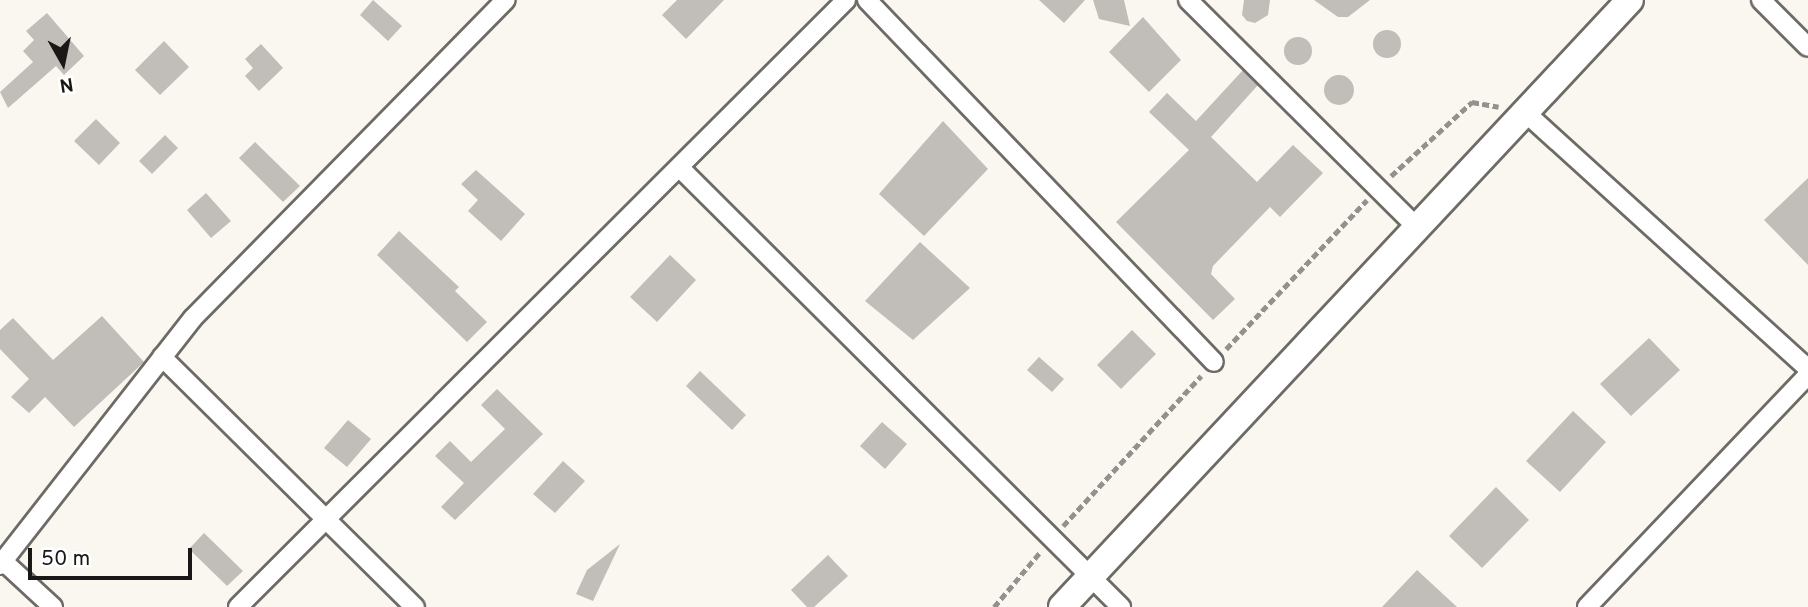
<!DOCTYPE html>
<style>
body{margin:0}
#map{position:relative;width:1808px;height:607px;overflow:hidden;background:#faf7f1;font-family:Overpass,sans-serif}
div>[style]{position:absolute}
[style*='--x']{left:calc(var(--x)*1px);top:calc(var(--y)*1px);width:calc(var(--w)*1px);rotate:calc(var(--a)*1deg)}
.building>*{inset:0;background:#c1bdb8}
.round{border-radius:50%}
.path>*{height:4.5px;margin-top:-2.25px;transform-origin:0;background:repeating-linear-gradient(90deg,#93908d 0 7px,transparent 0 10.5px)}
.roads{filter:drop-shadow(2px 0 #6e6b66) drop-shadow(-2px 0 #6e6b66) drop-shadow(0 2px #6e6b66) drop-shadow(0 -2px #6e6b66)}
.street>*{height:18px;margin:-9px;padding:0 9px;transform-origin:9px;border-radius:9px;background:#fff}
.secondary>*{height:26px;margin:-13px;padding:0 13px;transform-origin:13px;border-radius:13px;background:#fff}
span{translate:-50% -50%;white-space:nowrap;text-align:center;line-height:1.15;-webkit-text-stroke:6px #fff;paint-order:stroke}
.north{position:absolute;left:28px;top:28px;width:70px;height:70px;-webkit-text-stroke:5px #fff;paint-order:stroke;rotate:171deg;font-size:19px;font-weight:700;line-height:28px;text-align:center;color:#1a1817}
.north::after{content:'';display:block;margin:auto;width:24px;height:32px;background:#1a1817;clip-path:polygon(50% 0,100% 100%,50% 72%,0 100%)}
.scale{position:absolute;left:28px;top:548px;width:164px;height:32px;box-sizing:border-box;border:4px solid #1a1817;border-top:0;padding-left:9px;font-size:21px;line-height:24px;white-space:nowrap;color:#1a1817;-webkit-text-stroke:5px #fff;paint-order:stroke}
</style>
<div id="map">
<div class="building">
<div style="clip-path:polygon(373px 0,402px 26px,388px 41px,360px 15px)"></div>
<div style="clip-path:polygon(677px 0,724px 0,686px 39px,662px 15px)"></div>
<div style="clip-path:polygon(1039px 0,1085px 0,1064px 23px)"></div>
<div style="clip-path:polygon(1093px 0,1124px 0,1130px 26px,1099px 19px)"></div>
<div style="clip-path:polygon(1244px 0,1270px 0,1268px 15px,1255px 23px,1247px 21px,1242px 15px)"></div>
<div style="clip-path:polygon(1314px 0,1370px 0,1348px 17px,1338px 17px)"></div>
<div style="clip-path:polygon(47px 13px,84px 56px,64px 75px,56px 66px,8px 108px,0 92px,33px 62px,23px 51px,34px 40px,26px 31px)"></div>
<div style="clip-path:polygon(1143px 17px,1181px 60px,1149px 92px,1109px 52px)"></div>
<div class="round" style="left:1373px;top:30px;width:28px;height:28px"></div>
<div class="round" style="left:1284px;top:37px;width:28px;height:28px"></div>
<div style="clip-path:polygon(164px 41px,189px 67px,160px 95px,135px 70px)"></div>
<div style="clip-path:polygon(261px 44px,283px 68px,259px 91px,245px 76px,253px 68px,245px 59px)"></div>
<div style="clip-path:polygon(1243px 70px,1258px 85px,1211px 137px,1257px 182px,1293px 145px,1323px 173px,1280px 217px,1270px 207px,1213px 266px,1211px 274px,1235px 299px,1213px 320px,1116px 222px,1189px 150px,1149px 112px,1167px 93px,1196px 121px)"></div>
<div class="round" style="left:1324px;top:75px;width:30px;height:30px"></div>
<div style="clip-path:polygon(96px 119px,120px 143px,99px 165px,74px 141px)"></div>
<div style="clip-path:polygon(943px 121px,988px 169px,924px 236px,879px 194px)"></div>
<div style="clip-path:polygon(165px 135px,178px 148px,152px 174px,139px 161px)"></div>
<div style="clip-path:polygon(255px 142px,300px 186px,283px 202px,239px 158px)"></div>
<div style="clip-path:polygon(476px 170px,525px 214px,501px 241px,468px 211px,478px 200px,461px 184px)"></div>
<div style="clip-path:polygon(1808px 178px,1808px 265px,1764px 220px)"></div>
<div style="clip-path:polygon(206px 193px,231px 221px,211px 238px,187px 210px)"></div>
<div style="clip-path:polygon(399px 231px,459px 287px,455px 291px,487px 322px,467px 342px,377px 255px)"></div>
<div style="clip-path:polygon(920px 242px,970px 288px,913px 340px,865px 301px)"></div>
<div style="clip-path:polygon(670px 255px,696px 280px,657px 322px,630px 297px)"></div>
<div style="clip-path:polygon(102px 316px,144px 362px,74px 427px,45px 397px,29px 413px,11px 397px,29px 379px,0 349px,0 330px,13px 318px,53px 360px)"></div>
<div style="clip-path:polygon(1132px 330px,1156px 354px,1121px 389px,1097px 365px)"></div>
<div style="clip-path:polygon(1649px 338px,1680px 370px,1631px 416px,1600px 384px)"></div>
<div style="clip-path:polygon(1039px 357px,1064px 379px,1052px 392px,1027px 370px)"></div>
<div style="clip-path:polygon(700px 371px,746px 415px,732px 430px,686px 386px)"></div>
<div style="clip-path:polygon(497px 389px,543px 434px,455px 520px,441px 507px,464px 483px,435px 456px,450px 441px,471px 462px,505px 429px,481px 405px)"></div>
<div style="clip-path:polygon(1573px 411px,1606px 442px,1560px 492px,1526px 461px)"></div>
<div style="clip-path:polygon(348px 420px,371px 439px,347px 467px,324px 448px)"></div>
<div style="clip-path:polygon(882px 422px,907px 444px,885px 469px,860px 446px)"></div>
<div style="clip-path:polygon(563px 461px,585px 481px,555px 513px,533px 494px)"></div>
<div style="clip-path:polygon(1496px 487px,1529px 520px,1482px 568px,1449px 536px)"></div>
<div style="clip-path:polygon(204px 533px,243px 571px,227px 586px,189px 549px)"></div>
<div style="clip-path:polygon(620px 544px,593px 601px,576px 594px,587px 570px)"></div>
<div style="clip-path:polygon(828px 555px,848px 576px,814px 607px,807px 607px,791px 590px)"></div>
<div style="clip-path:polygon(1417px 570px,1457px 607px,1382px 607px)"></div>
</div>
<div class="path">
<div style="--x:1391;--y:176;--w:110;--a:-42.4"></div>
<div style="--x:1472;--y:102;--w:27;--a:10"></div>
<div style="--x:1226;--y:349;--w:205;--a:-46.6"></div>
<div style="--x:1063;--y:526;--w:204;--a:-47.4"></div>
<div style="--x:994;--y:607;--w:73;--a:-50"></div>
</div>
<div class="roads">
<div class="street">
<div style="--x:867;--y:0;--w:501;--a:46.21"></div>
<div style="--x:1188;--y:0;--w:325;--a:44.8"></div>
<div style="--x:1761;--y:0;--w:66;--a:45"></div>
<div style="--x:1526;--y:113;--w:381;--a:42.2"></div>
<div style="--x:681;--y:169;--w:621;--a:44.87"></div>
<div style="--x:162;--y:357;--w:356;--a:44.7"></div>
<div style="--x:3;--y:561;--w:68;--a:42.6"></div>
<div style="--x:0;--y:565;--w:313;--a:-52"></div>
<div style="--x:193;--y:318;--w:446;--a:-45.5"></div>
<div style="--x:238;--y:607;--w:859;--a:-44.95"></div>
<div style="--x:1587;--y:607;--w:320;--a:-46.4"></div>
</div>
<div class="secondary">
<div style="--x:1062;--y:607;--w:831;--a:-46.9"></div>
</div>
</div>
<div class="north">N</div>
<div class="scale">50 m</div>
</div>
